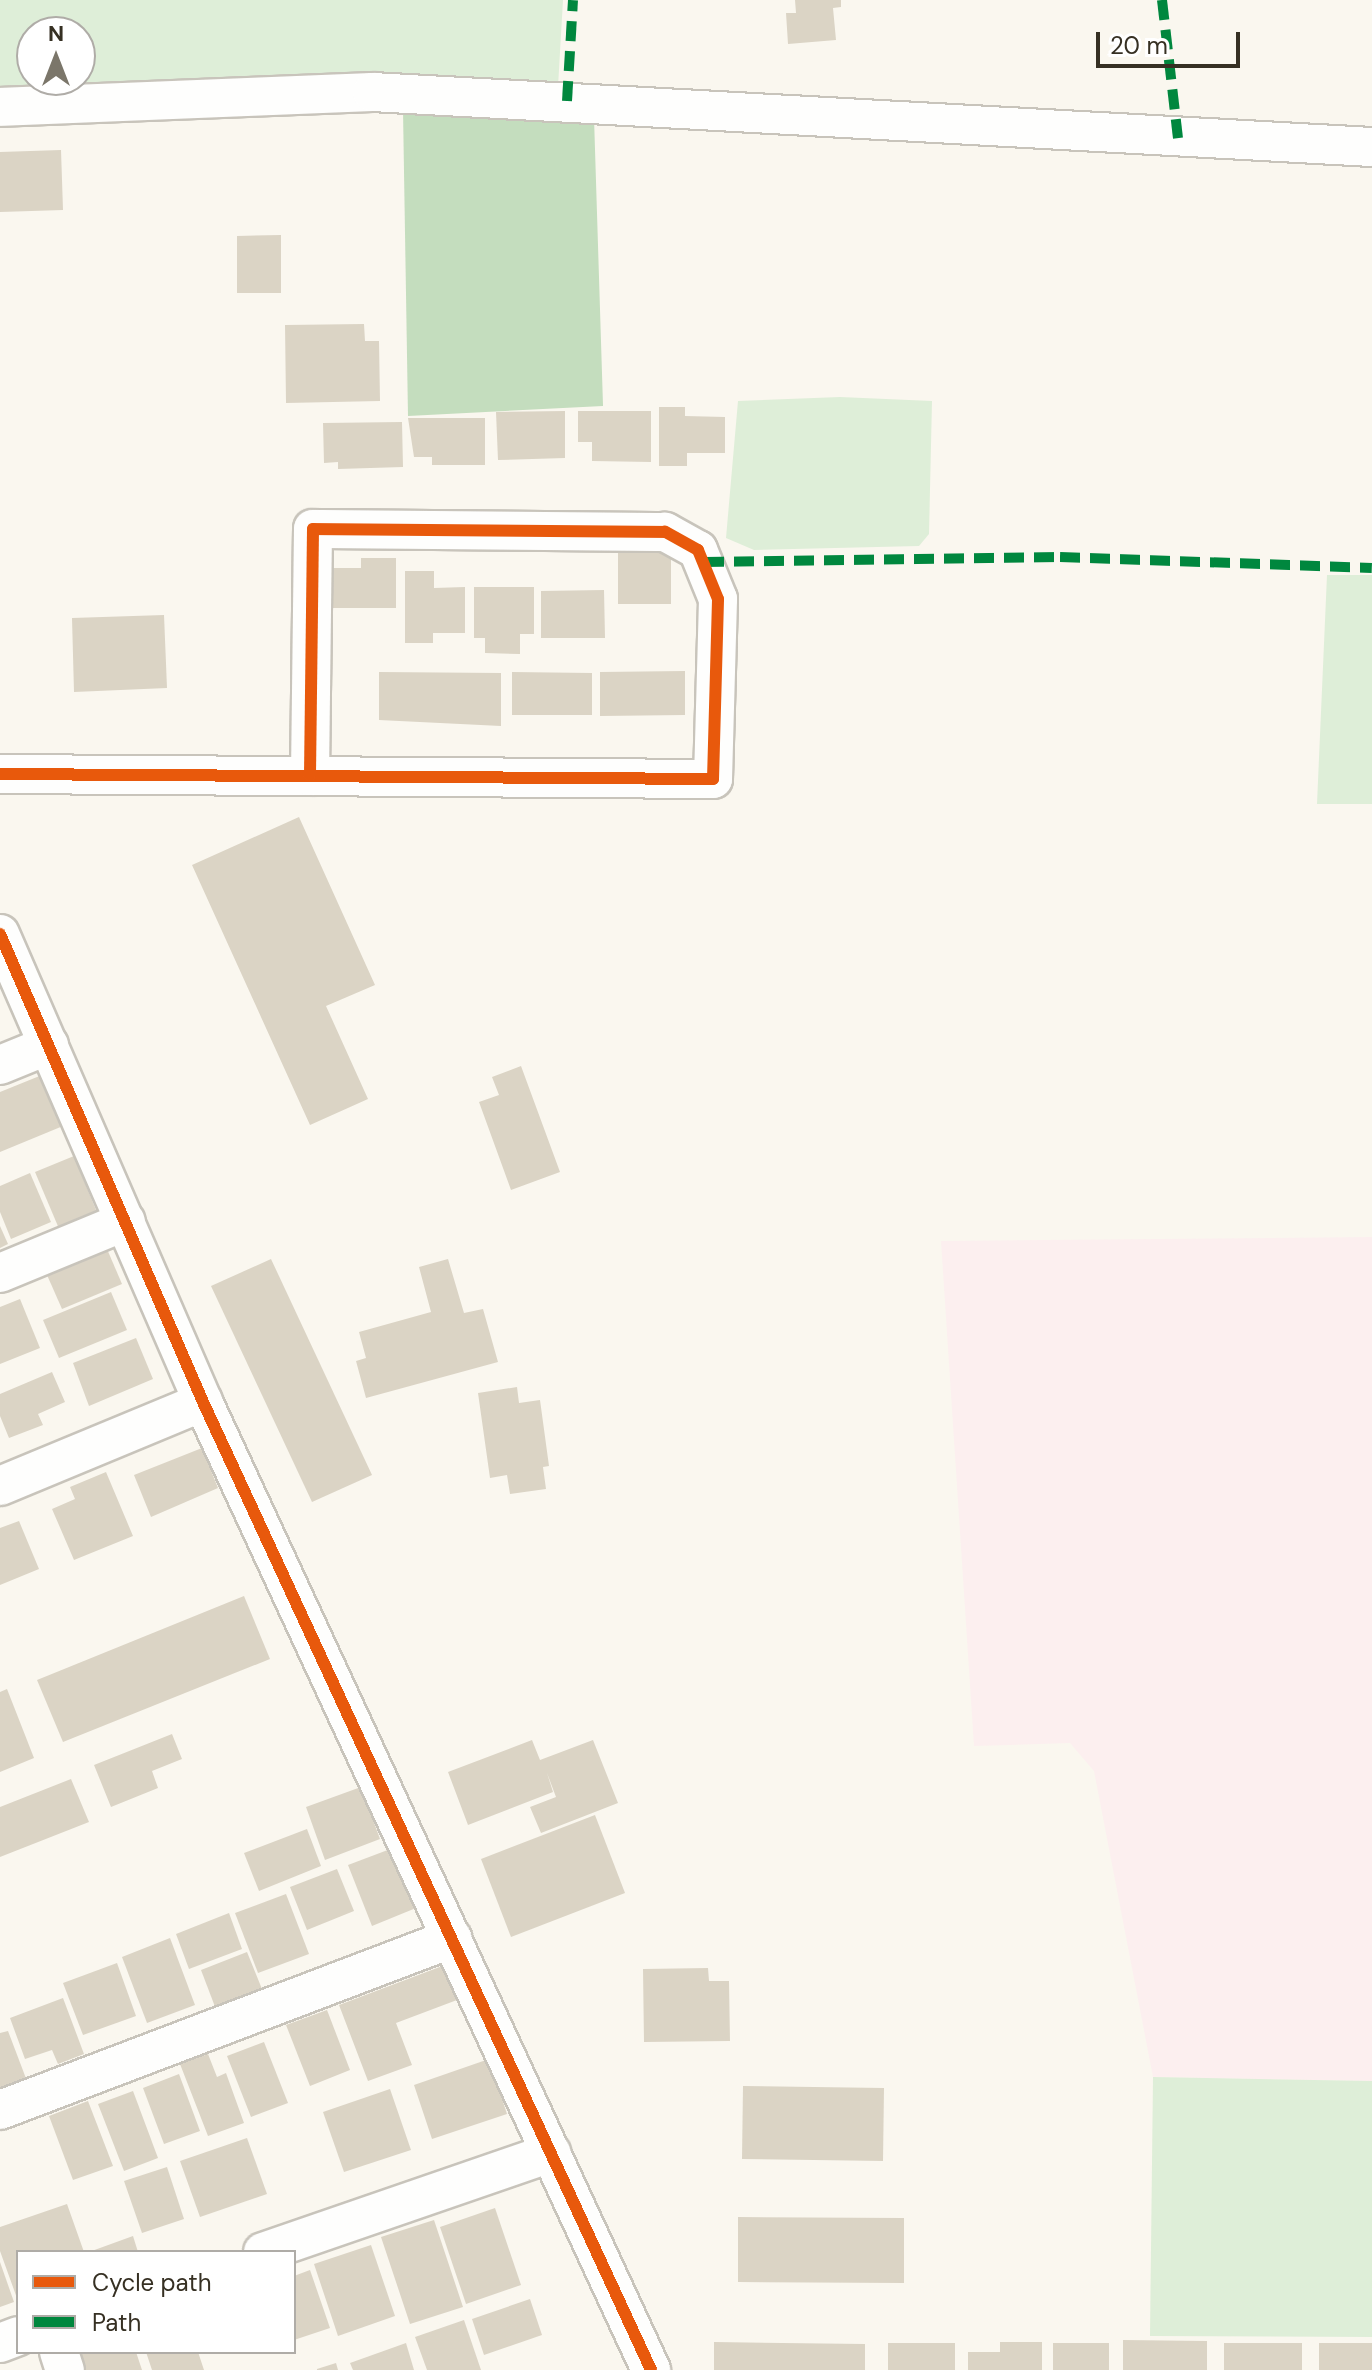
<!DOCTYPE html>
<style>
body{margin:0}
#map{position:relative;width:1372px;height:2370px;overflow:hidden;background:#faf7ef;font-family:"DM Sans",sans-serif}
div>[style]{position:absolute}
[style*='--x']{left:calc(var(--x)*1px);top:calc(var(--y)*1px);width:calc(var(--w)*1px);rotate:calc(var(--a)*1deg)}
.industrial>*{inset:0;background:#fcefef}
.green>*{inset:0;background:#deeed8}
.forest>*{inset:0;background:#c4ddbe}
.building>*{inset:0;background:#dbd4c5}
.roads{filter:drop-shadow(2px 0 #c8c4bb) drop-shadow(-2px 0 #c8c4bb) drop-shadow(0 2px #c8c4bb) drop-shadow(0 -2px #c8c4bb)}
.minor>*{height:38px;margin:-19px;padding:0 19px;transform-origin:19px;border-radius:19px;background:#fefefd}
.quiet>*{height:10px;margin-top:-5px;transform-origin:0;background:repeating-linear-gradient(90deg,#00873e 0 20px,transparent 0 30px)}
.cycleway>*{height:12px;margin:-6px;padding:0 6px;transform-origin:6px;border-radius:6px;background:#e8590c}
span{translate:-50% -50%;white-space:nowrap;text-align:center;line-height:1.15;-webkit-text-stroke:8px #fff;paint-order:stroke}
.legend{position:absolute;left:16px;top:2250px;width:280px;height:104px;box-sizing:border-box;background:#fff;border:2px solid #afaca7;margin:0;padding:10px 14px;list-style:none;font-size:24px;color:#363023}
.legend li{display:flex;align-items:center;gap:16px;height:40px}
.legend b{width:40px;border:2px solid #afaca7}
.north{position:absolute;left:16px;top:16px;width:80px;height:80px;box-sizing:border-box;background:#fff;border:2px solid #afaca7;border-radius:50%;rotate:0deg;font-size:22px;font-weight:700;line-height:32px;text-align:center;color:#363023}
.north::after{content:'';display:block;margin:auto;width:28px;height:36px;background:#7b766a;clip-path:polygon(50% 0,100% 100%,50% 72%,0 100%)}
.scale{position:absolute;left:1096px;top:32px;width:144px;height:36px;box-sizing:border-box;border:4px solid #363023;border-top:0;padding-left:10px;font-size:24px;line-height:28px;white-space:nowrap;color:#363023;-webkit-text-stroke:6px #fff;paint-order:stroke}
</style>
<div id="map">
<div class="industrial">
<div style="clip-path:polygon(1372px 1237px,1372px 2081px,1153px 2077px,1094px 1771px,1070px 1743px,974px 1746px,941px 1241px)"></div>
</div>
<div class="green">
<div style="clip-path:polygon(evenodd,0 0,563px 0,558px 87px,0 92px,0 0,32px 32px,80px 32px,80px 80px,32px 80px,32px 32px)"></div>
<div style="clip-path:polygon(840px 397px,932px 401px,929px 534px,919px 546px,754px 550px,726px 538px,738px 401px)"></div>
<div style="clip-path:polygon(1327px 575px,1372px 575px,1372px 804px,1317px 804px)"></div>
<div style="clip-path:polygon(1153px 2077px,1372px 2081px,1372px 2337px,1150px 2336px)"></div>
</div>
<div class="forest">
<div style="clip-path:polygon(403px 110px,594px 118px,603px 406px,408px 416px)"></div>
</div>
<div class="building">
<div style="clip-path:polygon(795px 0,841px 0,841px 7px,833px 8px,836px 40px,788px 44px,786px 13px,796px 13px)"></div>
<div style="clip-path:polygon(61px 150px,63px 210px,0 212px,0 152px)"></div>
<div style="clip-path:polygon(281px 235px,281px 293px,237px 293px,237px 236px)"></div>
<div style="clip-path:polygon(364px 324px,365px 341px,379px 341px,380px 401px,286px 403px,285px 325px)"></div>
<div style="clip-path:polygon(659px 407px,685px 407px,685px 416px,725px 417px,725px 453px,687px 453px,687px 466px,659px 466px)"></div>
<div style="clip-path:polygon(565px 411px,565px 458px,498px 460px,496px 412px)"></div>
<div style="clip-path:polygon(578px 411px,651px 411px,651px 462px,592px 461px,592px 442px,578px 442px)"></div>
<div style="clip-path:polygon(408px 418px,485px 418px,485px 465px,432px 465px,432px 457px,414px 457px)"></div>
<div style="clip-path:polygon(402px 422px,403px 467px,338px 469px,338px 462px,324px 463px,323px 423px)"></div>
<div style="clip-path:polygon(671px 550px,671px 604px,618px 604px,618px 551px)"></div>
<div style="clip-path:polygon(361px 558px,396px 558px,396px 608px,332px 608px,332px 568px,361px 568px)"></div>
<div style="clip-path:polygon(405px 571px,434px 571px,434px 588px,465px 587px,465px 633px,433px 633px,433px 643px,405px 643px)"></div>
<div style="clip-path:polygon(474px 587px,534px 587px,534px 634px,520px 634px,520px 654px,485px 653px,485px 638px,474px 638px)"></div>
<div style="clip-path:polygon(604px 590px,605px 638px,541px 638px,541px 591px)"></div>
<div style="clip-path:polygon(164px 615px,167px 688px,74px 692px,72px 618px)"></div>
<div style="clip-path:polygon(685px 671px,685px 715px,600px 716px,600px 672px)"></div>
<div style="clip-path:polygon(379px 672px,501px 673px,501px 726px,379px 720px)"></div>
<div style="clip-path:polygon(512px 672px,592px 673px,592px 715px,512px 715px)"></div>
<div style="clip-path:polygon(299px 817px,375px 985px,326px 1006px,368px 1099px,310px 1125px,192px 865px)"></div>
<div style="clip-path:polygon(521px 1066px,560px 1172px,511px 1190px,479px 1102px,499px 1095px,492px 1077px)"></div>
<div style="clip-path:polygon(42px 1075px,63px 1126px,0 1152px,0 1092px)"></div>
<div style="clip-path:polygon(74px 1156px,98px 1215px,60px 1231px,35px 1172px)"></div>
<div style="clip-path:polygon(30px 1173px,51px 1222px,11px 1239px,0 1212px,0 1186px)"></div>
<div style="clip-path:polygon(0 1226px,8px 1244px,0 1248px)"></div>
<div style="clip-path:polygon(107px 1249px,122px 1284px,62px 1309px,47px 1275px)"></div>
<div style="clip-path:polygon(271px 1259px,372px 1475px,312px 1502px,211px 1286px)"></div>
<div style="clip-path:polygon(448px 1259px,464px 1313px,483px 1309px,498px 1362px,366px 1398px,356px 1361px,366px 1358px,359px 1332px,431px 1312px,419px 1267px)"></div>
<div style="clip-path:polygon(111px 1292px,127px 1330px,59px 1358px,43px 1320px)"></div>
<div style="clip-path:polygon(20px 1299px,40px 1348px,0 1364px,0 1307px)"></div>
<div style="clip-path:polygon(136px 1338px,153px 1379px,89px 1406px,73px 1363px)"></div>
<div style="clip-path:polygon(52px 1372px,65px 1402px,38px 1414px,43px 1425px,9px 1438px,0 1416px,0 1394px)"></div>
<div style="clip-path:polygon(517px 1387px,519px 1403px,540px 1400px,549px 1466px,543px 1467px,546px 1489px,510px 1494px,507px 1475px,490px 1478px,478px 1393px)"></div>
<div style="clip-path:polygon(202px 1448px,218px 1488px,151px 1517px,134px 1475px)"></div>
<div style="clip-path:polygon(106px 1472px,133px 1536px,74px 1560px,52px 1509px,75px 1499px,70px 1487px)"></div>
<div style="clip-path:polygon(19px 1521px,39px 1569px,0 1585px,0 1528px)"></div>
<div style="clip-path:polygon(244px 1596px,270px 1659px,63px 1742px,37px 1680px)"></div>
<div style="clip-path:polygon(7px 1689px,34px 1758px,0 1772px,0 1692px)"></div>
<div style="clip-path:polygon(172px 1734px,182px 1759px,152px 1771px,158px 1788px,111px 1807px,94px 1765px)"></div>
<div style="clip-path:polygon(532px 1740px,540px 1760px,593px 1740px,618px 1803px,541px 1833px,530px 1807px,556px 1797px,547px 1773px,553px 1792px,468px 1825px,448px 1772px)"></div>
<div style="clip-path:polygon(71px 1779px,89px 1822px,0 1857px,0 1807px)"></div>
<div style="clip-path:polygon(361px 1787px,380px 1839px,325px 1860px,306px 1807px)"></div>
<div style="clip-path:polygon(595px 1815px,625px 1893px,511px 1937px,481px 1859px)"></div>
<div style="clip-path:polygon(307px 1829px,321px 1866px,259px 1891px,244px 1853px)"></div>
<div style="clip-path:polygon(393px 1848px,416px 1908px,372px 1926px,348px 1865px)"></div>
<div style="clip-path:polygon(337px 1869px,354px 1911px,307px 1930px,290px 1887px)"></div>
<div style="clip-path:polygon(286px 1894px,309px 1954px,258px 1973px,235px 1913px)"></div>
<div style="clip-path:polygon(229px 1913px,242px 1949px,189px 1969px,176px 1934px)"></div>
<div style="clip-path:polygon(170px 1938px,195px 2005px,147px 2023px,122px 1957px)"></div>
<div style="clip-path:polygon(247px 1952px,264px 1994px,217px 2012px,201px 1970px)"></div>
<div style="clip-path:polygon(117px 1963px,136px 2016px,83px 2035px,63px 1983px)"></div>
<div style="clip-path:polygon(445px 1965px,457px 2000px,396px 2023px,412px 2065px,368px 2081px,339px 2005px)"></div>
<div style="clip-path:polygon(708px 1968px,709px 1981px,729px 1981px,730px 2041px,644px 2042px,643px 1969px)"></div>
<div style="clip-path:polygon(63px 1998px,84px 2054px,58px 2064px,52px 2050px,25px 2059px,10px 2018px)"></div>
<div style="clip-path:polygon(327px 2010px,350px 2070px,310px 2086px,286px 2025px)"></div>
<div style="clip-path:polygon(8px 2031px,27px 2081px,0 2092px,0 2033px)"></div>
<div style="clip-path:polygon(264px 2042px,288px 2103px,251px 2117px,227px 2056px)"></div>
<div style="clip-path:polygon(208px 2054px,217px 2077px,226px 2073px,244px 2123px,208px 2136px,180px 2064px)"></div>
<div style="clip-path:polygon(489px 2059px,507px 2114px,432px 2139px,414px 2085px)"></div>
<div style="clip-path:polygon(179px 2074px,200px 2131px,164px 2144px,143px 2088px)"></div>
<div style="clip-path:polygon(743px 2086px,884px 2088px,883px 2161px,742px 2159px)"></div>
<div style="clip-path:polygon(390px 2089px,411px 2150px,344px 2172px,323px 2112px)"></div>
<div style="clip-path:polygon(133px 2091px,158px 2158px,124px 2171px,98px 2104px)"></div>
<div style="clip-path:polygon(88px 2101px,113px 2166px,73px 2180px,49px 2116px)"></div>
<div style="clip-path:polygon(247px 2138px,267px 2194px,200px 2217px,180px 2161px)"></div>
<div style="clip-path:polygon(167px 2167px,184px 2219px,142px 2233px,124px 2181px)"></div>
<div style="clip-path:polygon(67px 2204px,84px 2252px,18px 2252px,18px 2301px,0 2251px,0 2227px)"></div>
<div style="clip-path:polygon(495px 2208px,521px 2285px,466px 2304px,440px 2227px)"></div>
<div style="clip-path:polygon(738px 2217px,904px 2218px,904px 2283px,738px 2282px)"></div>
<div style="clip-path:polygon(434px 2220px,463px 2307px,410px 2324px,381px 2237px)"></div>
<div style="clip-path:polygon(133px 2236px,138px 2252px,89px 2252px)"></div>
<div style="clip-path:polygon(371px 2245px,395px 2316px,338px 2336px,314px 2264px)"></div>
<div style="clip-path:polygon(0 2262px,14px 2302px,0 2307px)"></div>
<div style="clip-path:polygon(310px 2270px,330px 2328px,294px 2340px,294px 2276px)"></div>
<div style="clip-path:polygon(530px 2299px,542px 2335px,484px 2355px,472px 2319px)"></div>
<div style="clip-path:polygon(464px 2320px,481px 2370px,427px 2370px,415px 2337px)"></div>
<div style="clip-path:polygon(1123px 2340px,1207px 2341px,1207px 2370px,1123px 2370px)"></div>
<div style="clip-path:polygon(714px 2342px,865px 2344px,865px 2370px,714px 2370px)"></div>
<div style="clip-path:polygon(1000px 2342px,1042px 2342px,1042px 2370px,968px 2370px,968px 2352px,1000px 2352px)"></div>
<div style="clip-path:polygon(406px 2343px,414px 2370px,353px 2370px,350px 2363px)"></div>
<div style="clip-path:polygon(888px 2343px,955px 2343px,955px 2370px,888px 2370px)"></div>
<div style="clip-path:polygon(1053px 2343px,1109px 2343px,1109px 2370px,1053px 2370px)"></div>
<div style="clip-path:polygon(1224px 2343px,1302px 2343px,1302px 2370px,1224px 2370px)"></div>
<div style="clip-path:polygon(1319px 2343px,1372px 2343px,1372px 2370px,1319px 2370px)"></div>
<div style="clip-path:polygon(78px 2352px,136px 2352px,142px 2370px,84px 2370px)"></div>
<div style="clip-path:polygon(146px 2352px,198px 2352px,204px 2370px,152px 2370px)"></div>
<div style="clip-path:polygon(336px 2363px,338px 2370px,317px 2370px,317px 2369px)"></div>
</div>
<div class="roads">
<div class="minor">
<div style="--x:0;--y:107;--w:372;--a:-2.3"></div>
<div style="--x:372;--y:92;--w:1002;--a:3.15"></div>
<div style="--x:0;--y:774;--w:713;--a:0.4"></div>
<div style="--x:713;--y:779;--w:180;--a:-88.4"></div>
<div style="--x:718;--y:599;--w:53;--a:-112.2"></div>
<div style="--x:698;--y:550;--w:38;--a:-151"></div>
<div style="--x:665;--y:532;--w:352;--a:-179.5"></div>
<div style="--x:313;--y:529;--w:247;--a:90.7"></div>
<div style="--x:0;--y:934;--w:510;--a:66.55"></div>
<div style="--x:203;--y:1402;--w:1067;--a:65.16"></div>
<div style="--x:0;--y:1065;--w:53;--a:-22.2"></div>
<div style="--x:0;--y:1273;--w:136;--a:-22.4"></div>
<div style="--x:0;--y:1486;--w:220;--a:-22.5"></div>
<div style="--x:0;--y:2110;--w:484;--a:-20.8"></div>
<div style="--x:263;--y:2252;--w:305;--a:-19"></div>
<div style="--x:0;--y:2343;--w:19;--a:-21"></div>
<div style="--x:59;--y:2352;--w:19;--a:72"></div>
</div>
</div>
<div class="quiet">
<div style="--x:1162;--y:0;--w:139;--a:83.4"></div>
<div style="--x:567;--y:101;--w:101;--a:-86.6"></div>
<div style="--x:704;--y:562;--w:356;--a:-0.8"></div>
<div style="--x:1060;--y:557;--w:312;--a:2"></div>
</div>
<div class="cycleway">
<div style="--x:0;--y:774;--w:713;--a:0.4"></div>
<div style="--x:713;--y:779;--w:180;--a:-88.4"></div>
<div style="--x:718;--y:599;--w:53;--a:-112.2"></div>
<div style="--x:698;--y:550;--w:38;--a:-151"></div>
<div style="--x:665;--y:532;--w:352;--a:-179.5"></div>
<div style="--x:313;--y:529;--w:247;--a:90.7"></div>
<div style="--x:0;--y:934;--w:510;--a:66.55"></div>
<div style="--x:203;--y:1402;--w:1067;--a:65.16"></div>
</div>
<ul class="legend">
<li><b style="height:10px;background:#e8590c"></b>Cycle path</li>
<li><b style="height:10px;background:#00873e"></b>Path</li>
</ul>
<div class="north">N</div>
<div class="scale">20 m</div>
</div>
